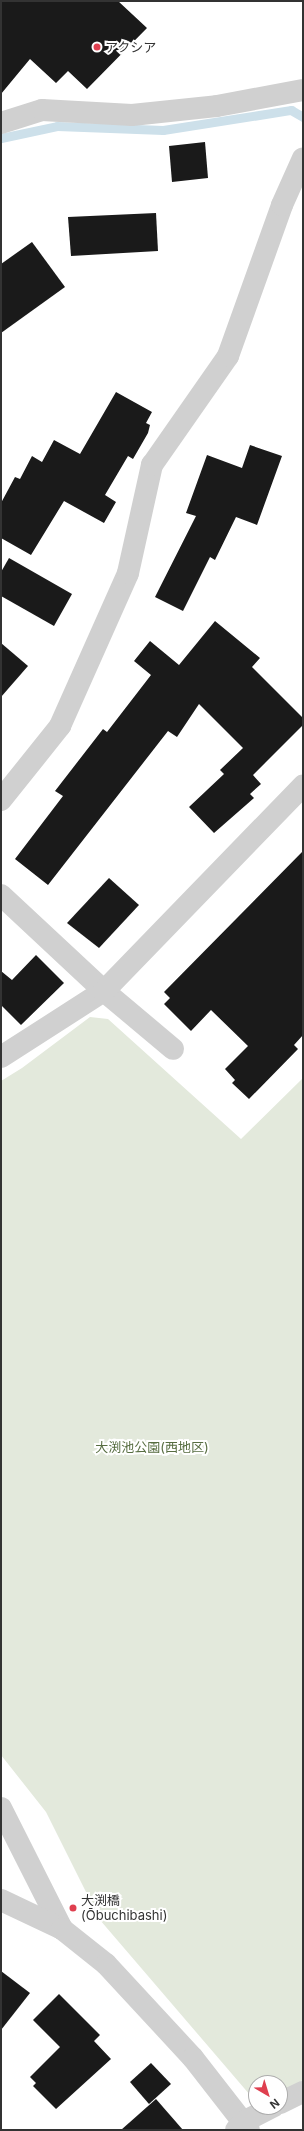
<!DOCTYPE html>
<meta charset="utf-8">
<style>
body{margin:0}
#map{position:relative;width:304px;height:2131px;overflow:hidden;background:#fff;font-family:Inter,"Noto Sans JP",sans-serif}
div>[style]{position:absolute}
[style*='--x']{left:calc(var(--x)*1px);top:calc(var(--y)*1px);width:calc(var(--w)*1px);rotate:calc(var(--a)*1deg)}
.green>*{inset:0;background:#e3e9dc}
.stream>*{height:9px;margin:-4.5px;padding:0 4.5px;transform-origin:4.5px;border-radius:4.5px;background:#cde0ea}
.building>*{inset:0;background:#1a1a1a}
.minor>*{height:22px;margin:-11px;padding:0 11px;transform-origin:11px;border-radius:11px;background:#d0d0d0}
.dots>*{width:11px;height:11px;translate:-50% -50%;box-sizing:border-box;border:2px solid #fff;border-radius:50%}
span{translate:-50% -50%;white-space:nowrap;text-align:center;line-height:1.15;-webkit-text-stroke:4px #fff;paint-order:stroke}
.poi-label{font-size:13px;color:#333}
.left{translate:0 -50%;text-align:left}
.park-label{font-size:13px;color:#576d41}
.frame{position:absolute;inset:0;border:2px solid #333;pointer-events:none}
.north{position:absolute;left:248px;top:2075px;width:40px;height:40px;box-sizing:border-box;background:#fff;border:1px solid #adadad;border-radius:50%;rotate:142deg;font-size:11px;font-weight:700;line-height:16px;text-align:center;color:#333}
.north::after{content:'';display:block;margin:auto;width:14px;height:18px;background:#df3f4f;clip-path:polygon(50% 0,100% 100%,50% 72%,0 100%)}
</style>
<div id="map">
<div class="green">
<div style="clip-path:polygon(90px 1017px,108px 1019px,241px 1139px,303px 1078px,303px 2080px,280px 2093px,280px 2083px,256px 2083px,256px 2102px,100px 1920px,46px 1812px,1px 1755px,1px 1081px,22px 1068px)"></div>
</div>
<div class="stream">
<div style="--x:1;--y:138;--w:57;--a:-12.1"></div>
<div style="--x:57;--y:126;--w:106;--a:2.2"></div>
<div style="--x:163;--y:130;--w:130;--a:-8.9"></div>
<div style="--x:291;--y:110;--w:14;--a:30"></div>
</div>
<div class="building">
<div style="clip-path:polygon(1px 1px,118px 1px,147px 28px,87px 89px,68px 71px,56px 83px,30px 59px,1px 94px)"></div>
<div style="clip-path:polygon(205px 142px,208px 178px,172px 182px,169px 146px)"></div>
<div style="clip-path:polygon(156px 213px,158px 251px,71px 256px,68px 217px)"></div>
<div style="clip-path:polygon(32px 242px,65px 287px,1px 333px,1px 264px)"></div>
<div style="clip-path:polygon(116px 392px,152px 412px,146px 423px,150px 425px,148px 433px,133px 459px,128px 456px,105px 495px,116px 502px,104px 523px,64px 501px,31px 555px,1px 538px,1px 503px,15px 477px,20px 479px,32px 456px,42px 462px,54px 440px,80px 454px)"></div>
<div style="clip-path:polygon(250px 445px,282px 456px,257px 525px,236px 517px,215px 560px,210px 557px,183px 611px,155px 597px,196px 516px,186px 513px,207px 455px,242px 468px)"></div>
<div style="clip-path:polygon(9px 558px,72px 594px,54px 626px,1px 596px,1px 572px)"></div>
<div style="clip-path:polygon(215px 621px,260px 658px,252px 667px,303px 718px,303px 725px,253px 775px,261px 784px,250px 794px,254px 798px,214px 833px,189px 807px,224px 774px,220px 770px,243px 748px,199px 704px,177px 737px,168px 731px,48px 885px,15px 859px,63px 796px,55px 791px,103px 729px,107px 732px,151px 675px,134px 661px,150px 641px,179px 665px)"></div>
<div style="clip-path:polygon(1px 643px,28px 666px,1px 697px)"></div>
<div style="clip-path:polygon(303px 851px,303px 1035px,294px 1045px,298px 1049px,249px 1099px,232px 1083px,235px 1080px,225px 1069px,248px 1046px,211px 1010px,191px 1031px,164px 1004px,170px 998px,164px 992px)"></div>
<div style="clip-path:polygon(109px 878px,139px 905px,99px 948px,67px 923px)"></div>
<div style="clip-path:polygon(36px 955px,64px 983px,21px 1025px,1px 1005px,1px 971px,12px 980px)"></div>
<div style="clip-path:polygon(1px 1971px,30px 1993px,1px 2030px)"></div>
<div style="clip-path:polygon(59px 1994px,100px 2035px,94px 2041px,111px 2059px,56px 2109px,33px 2086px,36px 2083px,30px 2077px,60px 2047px,33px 2020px)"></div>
<div style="clip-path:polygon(151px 2063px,171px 2084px,149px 2104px,130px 2082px)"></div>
<div style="clip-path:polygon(156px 2099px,183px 2130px,121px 2130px)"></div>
</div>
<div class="minor">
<div style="--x:1;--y:123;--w:43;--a:-17.6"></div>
<div style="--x:42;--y:110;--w:90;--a:3.2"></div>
<div style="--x:132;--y:115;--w:85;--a:-6"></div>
<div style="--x:217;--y:106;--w:87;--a:-10.5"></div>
<div style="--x:1;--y:800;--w:95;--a:-51.4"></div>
<div style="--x:60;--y:726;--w:167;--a:-66"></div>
<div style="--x:128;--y:573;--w:111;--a:-77.5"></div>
<div style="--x:152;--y:465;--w:133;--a:-55.1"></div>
<div style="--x:228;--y:356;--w:160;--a:-70.3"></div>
<div style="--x:282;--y:205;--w:51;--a:-65.9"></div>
<div style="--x:1;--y:895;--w:141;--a:43"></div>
<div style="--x:104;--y:991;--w:90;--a:40"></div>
<div style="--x:1;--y:1057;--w:122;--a:-32.7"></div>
<div style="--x:104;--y:991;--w:286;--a:-45.9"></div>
<div style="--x:1;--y:1808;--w:136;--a:63.2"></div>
<div style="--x:1;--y:1900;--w:68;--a:25.4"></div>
<div style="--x:62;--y:1929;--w:56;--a:38.5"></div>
<div style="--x:106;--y:1964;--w:128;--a:47.2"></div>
<div style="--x:193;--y:2058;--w:91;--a:52.1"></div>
<div style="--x:280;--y:2103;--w:25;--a:-26"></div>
<div style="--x:236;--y:2130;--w:11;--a:-49"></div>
<div style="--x:243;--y:2122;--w:34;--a:-27"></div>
</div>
<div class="dots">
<div style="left:97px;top:47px;background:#df3f4f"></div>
<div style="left:73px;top:1908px;background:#df3f4f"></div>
</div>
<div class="poi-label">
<span class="left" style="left:105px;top:47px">アクシア</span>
<span class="left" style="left:81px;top:1908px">大渕橋<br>(Ōbuchibashi)</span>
</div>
<div class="park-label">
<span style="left:152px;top:1447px">大渕池公園(西地区)</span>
</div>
<div class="frame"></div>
<div class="north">N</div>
</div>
